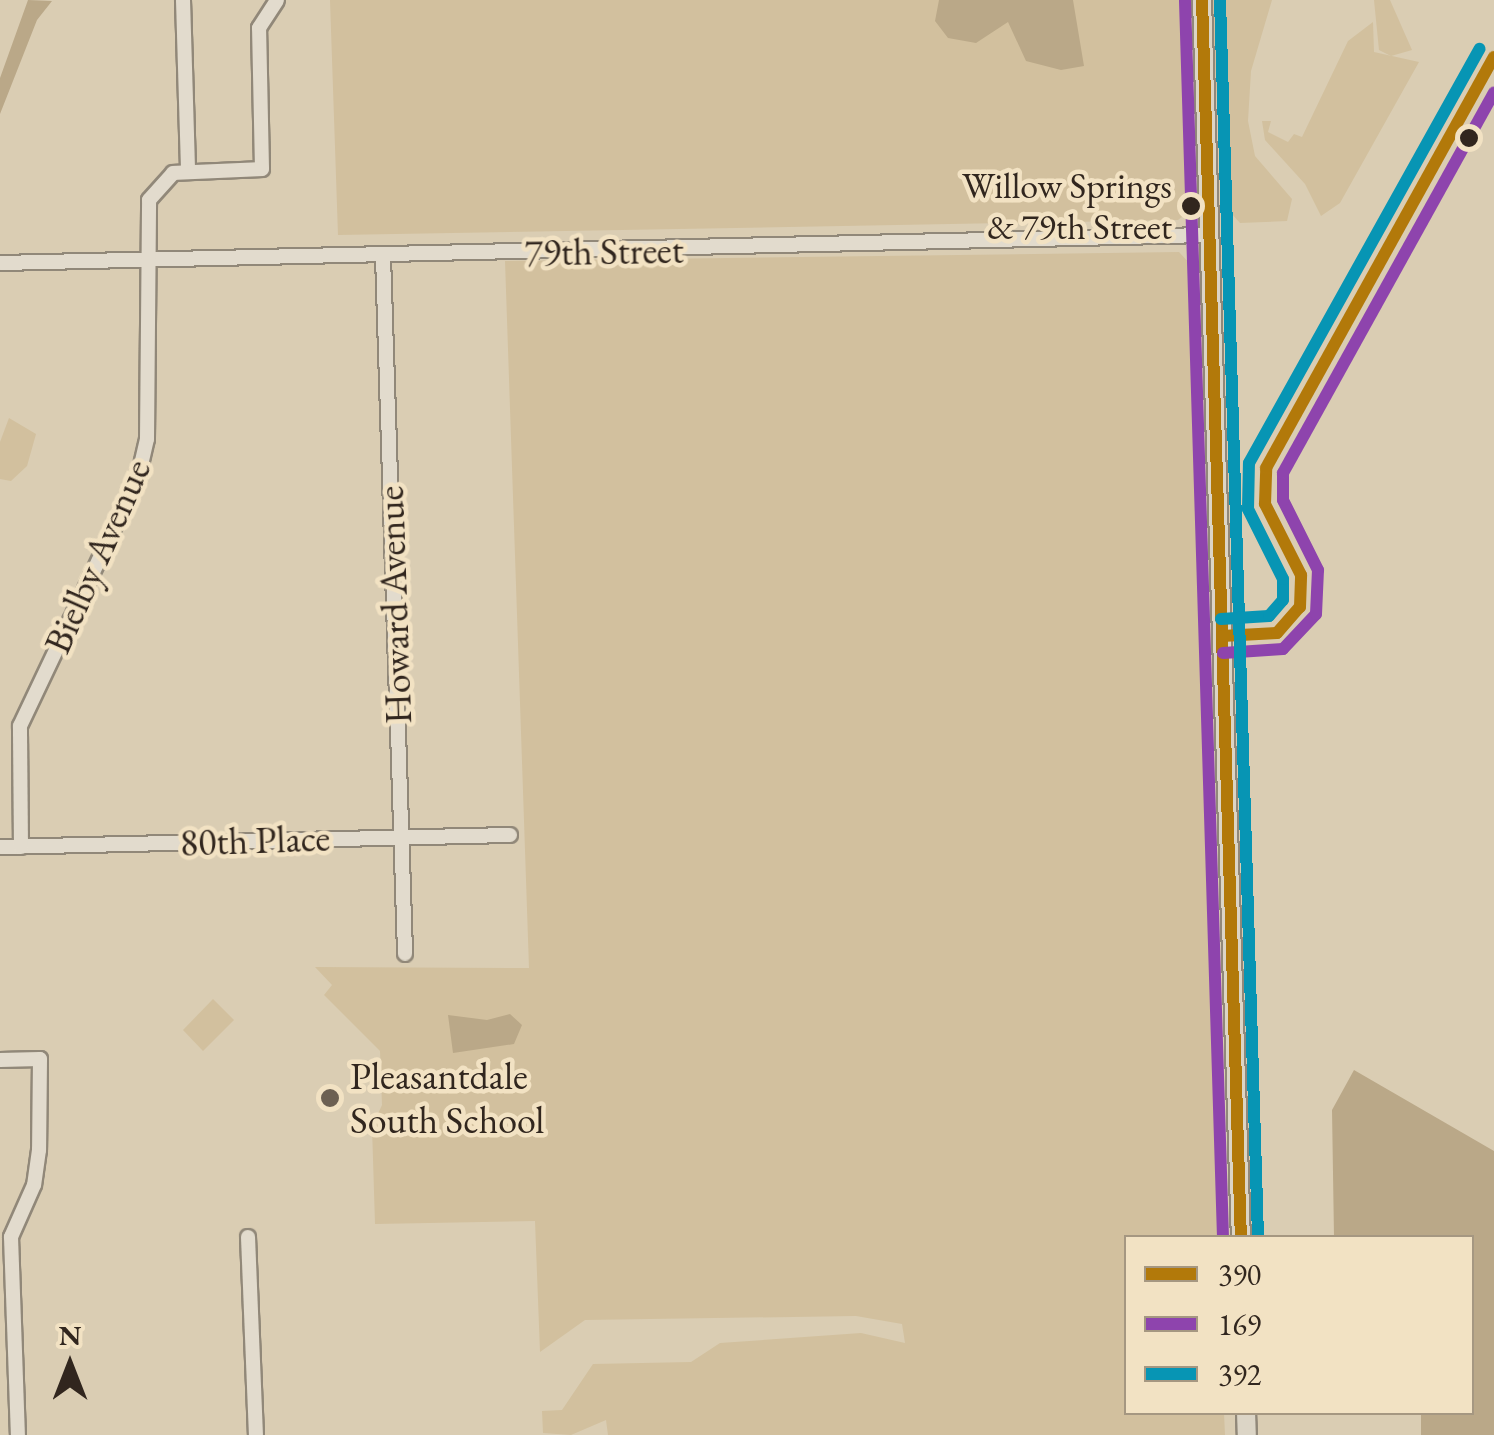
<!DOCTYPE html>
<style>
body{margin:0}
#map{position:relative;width:1494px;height:1435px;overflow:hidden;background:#dacdb3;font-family:"EB Garamond",serif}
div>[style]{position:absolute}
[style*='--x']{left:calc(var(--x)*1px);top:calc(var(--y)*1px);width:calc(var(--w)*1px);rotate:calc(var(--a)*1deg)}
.green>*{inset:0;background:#d2c09e}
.water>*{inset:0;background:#baa888}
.roads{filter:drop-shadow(2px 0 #918879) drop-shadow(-2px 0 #918879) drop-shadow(0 2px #918879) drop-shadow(0 -2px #918879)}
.minor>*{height:14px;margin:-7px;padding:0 7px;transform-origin:7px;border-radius:7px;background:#e2dbcd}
.major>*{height:18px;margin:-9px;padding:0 9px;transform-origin:9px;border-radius:9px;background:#dcd5c6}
.bus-1>*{height:12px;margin:-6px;padding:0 6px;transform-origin:6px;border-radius:6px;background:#b2790a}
.bus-2>*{height:12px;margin:-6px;padding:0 6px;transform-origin:6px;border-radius:6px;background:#8e44ad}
.bus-3>*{height:12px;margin:-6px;padding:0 6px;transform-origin:6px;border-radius:6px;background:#0795b4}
.dots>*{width:28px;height:28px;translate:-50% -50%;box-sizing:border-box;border:5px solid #f2e2c3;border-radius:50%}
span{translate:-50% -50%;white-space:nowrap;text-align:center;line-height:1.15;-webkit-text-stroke:9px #f2e2c3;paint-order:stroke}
.bus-label{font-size:36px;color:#31261e}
.right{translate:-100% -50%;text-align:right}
.street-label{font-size:38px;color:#31261e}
.poi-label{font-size:38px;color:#31261e}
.left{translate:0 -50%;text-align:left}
.legend{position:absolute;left:1124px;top:1235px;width:350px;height:180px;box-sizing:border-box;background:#f2e2c3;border:2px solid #a59781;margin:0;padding:12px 18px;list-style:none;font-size:30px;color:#31261e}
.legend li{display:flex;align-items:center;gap:20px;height:50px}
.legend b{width:50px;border:2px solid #a59781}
.north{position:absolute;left:20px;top:1315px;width:100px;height:100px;-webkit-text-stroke:8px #f2e2c3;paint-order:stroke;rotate:0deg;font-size:28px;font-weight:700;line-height:40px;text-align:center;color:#31261e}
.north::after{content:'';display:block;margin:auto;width:35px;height:45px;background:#31261e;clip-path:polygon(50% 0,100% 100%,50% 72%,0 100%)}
</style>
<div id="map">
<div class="green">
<div style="clip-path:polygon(330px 0,1185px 0,1191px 210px,1178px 220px,338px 235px)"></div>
<div style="clip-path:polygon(1211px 0,1272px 0,1251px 71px,1248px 121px,1255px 156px,1292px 199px,1287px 221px,1240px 223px,1223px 204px)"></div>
<div style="clip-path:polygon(1374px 0,1390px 0,1412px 50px,1391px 56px,1379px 50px)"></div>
<div style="clip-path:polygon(1373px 22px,1374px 52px,1419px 62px,1340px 203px,1321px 216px,1305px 184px,1265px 140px,1262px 121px,1271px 121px,1268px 132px,1288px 142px,1294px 134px,1302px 137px,1348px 41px)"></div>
<div style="clip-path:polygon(1179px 252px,1192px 266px,1210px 949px,1223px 1120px,1219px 1237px,1126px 1238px,1126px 1412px,1224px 1413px,1225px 1435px,608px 1435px,606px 1420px,571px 1435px,543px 1433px,542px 1411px,562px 1410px,593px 1364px,691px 1362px,720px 1343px,861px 1333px,905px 1343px,902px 1324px,856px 1316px,585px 1320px,540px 1352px,535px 1221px,375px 1224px,372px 1127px,382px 1105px,380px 1051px,324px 995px,332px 985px,315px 967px,529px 968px,505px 261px)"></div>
<div style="clip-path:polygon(9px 418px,36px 434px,27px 466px,11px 481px,0 479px,0 442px)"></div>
<div style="clip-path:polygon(213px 999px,234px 1020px,203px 1051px,183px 1030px)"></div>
</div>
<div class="water">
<div style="clip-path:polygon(28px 0,52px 1px,37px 20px,0 114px,0 78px)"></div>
<div style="clip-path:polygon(939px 0,1073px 0,1084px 66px,1061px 70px,1026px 61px,1008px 22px,976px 43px,948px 38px,935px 21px)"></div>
<div style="clip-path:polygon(510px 1014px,522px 1025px,514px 1044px,453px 1053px,448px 1015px,487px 1020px)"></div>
<div style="clip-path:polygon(1354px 1070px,1494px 1151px,1494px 1435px,1421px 1435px,1421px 1413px,1472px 1412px,1472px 1238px,1334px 1237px,1332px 1110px)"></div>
</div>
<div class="roads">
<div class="minor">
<div style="--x:183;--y:0;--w:171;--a:88.3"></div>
<div style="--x:383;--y:256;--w:698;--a:88.19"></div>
<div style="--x:0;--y:263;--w:1208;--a:-1.33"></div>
<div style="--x:0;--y:847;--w:510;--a:-1.35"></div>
<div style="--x:21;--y:847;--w:121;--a:-90.5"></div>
<div style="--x:20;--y:726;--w:275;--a:-64.6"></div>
<div style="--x:138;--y:478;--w:40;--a:-77"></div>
<div style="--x:147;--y:439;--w:239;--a:-89.5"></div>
<div style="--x:149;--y:200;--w:36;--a:-48"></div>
<div style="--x:173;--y:173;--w:89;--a:-2.6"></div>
<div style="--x:262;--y:169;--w:141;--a:-91.2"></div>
<div style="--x:259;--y:28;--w:33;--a:-57"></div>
<div style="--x:0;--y:1060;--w:40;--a:-1.4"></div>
<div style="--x:40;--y:1059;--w:91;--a:90.6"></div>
<div style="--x:39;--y:1150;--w:35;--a:98"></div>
<div style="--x:34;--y:1185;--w:57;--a:113.9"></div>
<div style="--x:11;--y:1237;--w:198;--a:88"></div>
<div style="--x:248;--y:1237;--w:198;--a:87.7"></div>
</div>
<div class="major">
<div style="--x:1202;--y:0;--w:1239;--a:88.2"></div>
<div style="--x:1246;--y:1412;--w:23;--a:88"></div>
</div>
</div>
<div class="bus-1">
<div style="--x:1202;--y:0;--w:1239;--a:88.2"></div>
<div style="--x:1222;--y:636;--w:55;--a:-3.1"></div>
<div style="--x:1277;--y:633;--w:35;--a:-49"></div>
<div style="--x:1300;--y:607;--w:32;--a:-88"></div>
<div style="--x:1301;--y:575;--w:80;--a:-116.9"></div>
<div style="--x:1265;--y:504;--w:36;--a:-88"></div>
<div style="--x:1266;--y:468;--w:470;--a:-61"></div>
</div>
<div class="bus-2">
<div style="--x:1185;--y:1;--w:1238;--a:88.24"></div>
<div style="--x:1223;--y:653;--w:60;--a:-3.8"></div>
<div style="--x:1283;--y:649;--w:48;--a:-46.7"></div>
<div style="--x:1316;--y:614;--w:44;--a:-87.4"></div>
<div style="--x:1318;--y:570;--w:78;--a:-116.6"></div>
<div style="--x:1283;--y:500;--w:27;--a:-90"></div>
<div style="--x:1283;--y:473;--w:435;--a:-61"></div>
</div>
<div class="bus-3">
<div style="--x:1220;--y:0;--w:1238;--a:88.24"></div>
<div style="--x:1221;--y:619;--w:48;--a:-3.6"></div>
<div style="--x:1269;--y:616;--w:21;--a:-49"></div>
<div style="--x:1283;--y:600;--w:21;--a:-90"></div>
<div style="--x:1283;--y:579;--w:78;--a:-116.6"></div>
<div style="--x:1248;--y:509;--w:46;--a:-88.8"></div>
<div style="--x:1249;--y:463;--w:474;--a:-60.9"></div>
</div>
<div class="dots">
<div style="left:1469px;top:138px;background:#31261e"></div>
<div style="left:1191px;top:206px;background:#31261e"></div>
<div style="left:330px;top:1098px;background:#6c6052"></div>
</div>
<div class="bus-label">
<span class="right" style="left:1172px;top:206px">Willow Springs<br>&amp; 79th Street</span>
</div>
<div class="street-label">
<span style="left:604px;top:251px;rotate:-1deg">79th Street</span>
<span style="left:97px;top:556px;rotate:-66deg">Bielby Avenue</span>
<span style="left:394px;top:605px;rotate:-92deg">Howard Avenue</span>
<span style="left:255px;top:840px;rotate:-2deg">80th Place</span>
</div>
<div class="poi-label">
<span class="left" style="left:350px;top:1098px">Pleasantdale<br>South School</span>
</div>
<ul class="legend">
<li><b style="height:12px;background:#b2790a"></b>390</li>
<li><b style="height:12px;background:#8e44ad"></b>169</li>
<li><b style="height:12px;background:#0795b4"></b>392</li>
</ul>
<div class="north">N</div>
</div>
